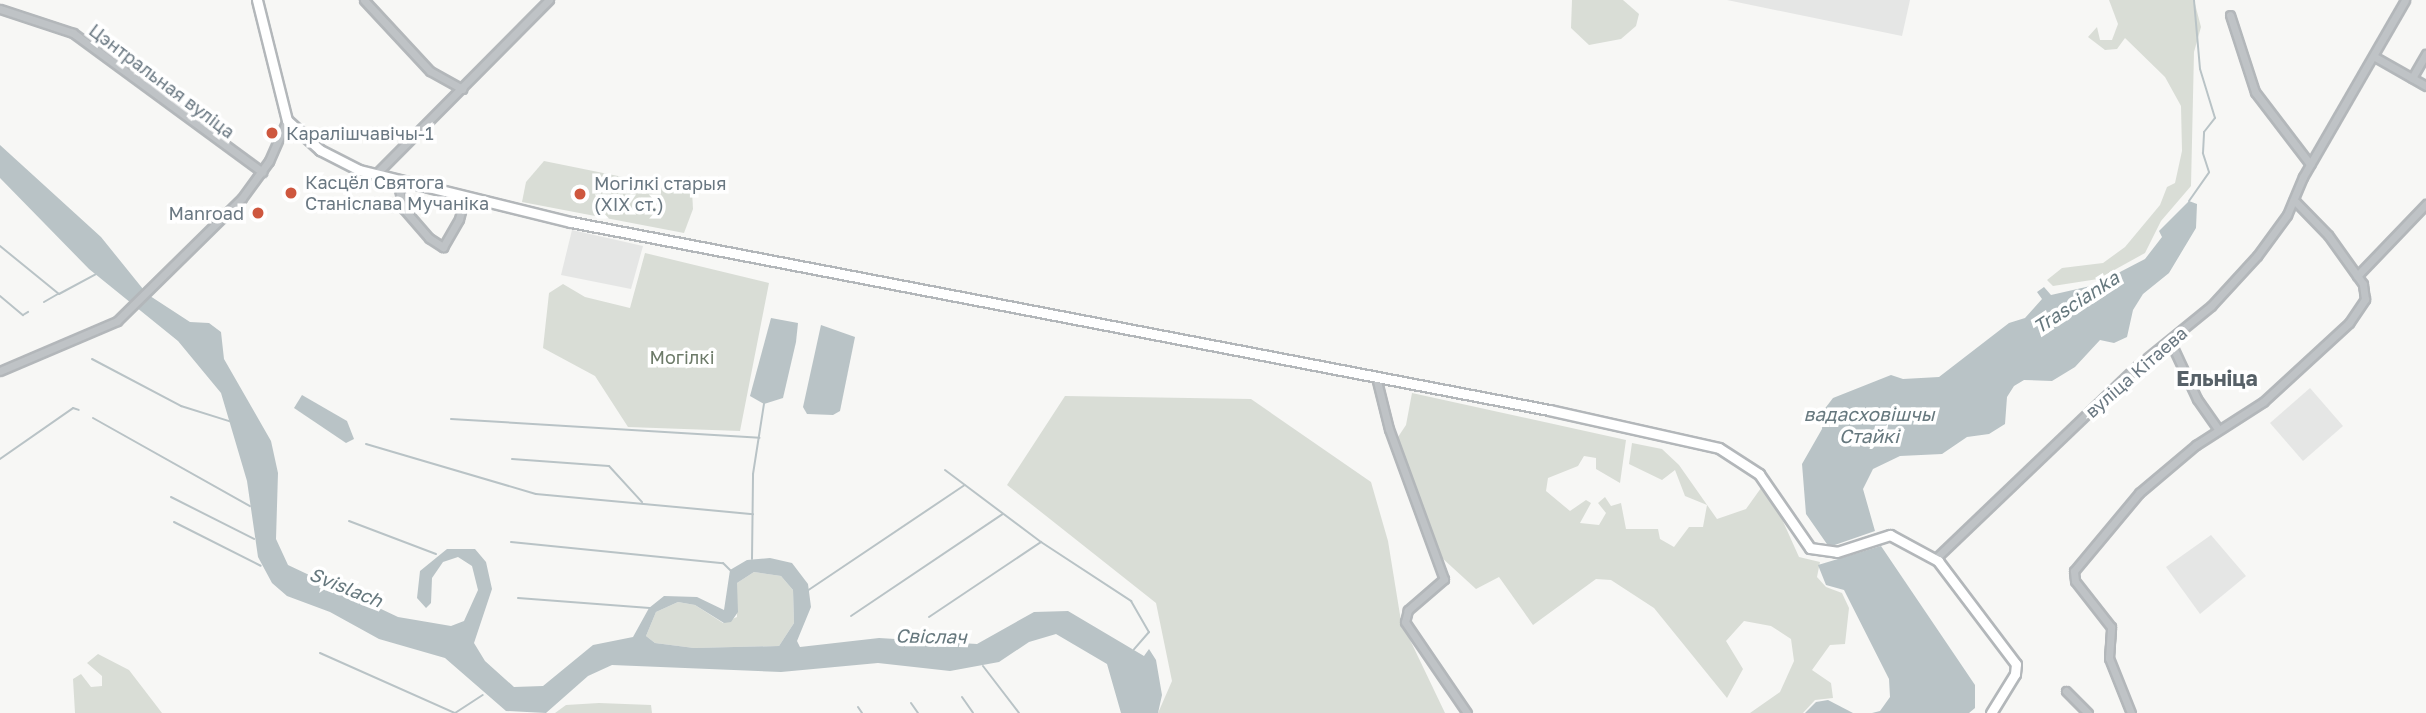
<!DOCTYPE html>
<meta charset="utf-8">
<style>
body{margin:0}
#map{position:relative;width:2426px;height:713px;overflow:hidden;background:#f7f7f5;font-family:"Golos Text",sans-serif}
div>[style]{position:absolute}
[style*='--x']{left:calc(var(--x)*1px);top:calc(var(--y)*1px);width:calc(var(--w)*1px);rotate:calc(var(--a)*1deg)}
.built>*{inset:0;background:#e5e6e5}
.green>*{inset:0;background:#d9ddd6}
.water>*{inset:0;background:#b9c3c6}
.stream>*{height:2px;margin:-1px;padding:0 1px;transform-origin:1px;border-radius:1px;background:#b9c3c6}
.roads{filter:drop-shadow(2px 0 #b3b7ba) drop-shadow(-2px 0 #b3b7ba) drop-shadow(0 2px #b3b7ba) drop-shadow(0 -2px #b3b7ba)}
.minor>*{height:7px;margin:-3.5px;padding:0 3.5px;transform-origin:3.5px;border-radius:3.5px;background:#bfc3c6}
.major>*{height:9px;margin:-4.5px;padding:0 4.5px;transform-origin:4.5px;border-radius:4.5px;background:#fff}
.dots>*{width:19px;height:19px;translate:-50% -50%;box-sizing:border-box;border:4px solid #fff;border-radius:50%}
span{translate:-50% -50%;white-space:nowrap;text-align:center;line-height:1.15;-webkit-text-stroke:7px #fff;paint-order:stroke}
.street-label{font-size:18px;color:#6a7882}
.poi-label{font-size:18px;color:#6a7882}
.left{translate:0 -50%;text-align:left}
.right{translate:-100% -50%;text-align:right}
.park-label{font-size:18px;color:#6c7a68}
.water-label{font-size:19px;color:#66787e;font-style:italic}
.quarter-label{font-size:21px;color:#576168;font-weight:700}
</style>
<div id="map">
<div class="built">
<div style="clip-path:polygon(1727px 0,1910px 0,1902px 36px)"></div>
<div style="clip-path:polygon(572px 230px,643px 246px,631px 289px,561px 275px)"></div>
<div style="clip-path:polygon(2310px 388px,2343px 426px,2303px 461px,2270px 423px)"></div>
<div style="clip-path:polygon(2211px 535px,2246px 576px,2200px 614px,2166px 567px)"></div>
</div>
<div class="green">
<div style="clip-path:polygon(1572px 0,1623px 0,1639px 14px,1636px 26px,1621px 39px,1589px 45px,1571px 28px)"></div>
<div style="clip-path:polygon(2109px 0,2194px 0,2201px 27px,2194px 52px,2191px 186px,2161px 221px,2145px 253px,2098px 279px,2053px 286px,2047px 280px,2062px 268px,2103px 263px,2125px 247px,2160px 205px,2167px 187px,2175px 183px,2182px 151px,2181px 106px,2165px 77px,2125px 38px,2117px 49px,2105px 50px,2088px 37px,2097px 27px,2100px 40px,2112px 40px,2118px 24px)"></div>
<div style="clip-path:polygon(544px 161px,692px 191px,693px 209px,684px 233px,522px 202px,526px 182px)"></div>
<div style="clip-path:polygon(645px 253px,769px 283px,740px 431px,628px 427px,595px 376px,543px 348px,549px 293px,563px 284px,585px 297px,630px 308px)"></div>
<div style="clip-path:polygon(1412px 393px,1626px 440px,1620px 483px,1596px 469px,1596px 458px,1584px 456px,1578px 466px,1548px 478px,1546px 491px,1570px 511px,1586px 500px,1591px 503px,1580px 523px,1599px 525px,1606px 513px,1598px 503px,1605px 497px,1611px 506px,1621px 503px,1626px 529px,1658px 529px,1660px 539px,1674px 547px,1689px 527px,1703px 527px,1707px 505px,1685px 496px,1675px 470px,1662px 480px,1629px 464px,1632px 443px,1662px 449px,1679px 465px,1717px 519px,1746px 509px,1761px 488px,1773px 499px,1799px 557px,1820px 562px,1817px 577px,1826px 587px,1842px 593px,1849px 608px,1845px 644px,1830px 645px,1812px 670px,1831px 683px,1833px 698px,1815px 700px,1803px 713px,1750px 713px,1780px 692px,1794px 661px,1791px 639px,1771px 626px,1744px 621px,1726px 641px,1743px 669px,1727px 698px,1654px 608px,1611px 580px,1596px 579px,1533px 625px,1499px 577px,1476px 589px,1441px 557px,1396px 440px,1406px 425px)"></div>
<div style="clip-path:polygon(1065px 396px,1251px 399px,1371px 482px,1388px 541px,1401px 621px,1445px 713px,1158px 713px,1172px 681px,1156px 603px,1007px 485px)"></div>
<div style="clip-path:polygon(754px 572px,781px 576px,793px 590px,794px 623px,779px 646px,694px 648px,655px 643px,646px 636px,656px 612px,678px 602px,695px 605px,723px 623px,737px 617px,737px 583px)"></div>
<div style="clip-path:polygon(98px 654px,129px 670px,162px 713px,75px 713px,73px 679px,81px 674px,91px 687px,102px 686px,102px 676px,87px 663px)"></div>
<div style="clip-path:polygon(599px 703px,651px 705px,652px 713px,670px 713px,555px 713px,566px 705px)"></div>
</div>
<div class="water">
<div style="clip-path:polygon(evenodd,0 145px,101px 237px,147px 294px,190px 322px,209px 323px,221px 332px,224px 359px,271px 441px,278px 473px,276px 539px,288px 565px,398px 617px,451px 626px,464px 621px,478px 590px,472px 566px,458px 557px,443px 562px,432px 578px,431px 603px,426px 608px,417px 598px,420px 571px,447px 549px,475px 549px,486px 562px,492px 589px,474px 643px,485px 661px,514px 687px,543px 686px,593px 645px,633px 637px,649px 608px,664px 596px,697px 597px,724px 610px,730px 570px,747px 560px,770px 558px,792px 563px,808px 584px,811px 607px,797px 641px,800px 647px,879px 638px,977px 644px,1034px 612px,1068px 611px,1144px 656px,1149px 649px,1156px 660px,1162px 695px,1158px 713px,1121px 713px,1107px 664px,1056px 634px,1029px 642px,999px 662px,950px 671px,878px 663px,781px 672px,612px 665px,588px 676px,546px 713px,506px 711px,445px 658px,379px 639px,330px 612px,287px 596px,272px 583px,258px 557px,247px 481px,221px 393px,178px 341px,89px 269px,0 178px,0 145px,754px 572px,781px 576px,793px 590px,794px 623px,779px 646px,694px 648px,655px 643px,646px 636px,656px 612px,678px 602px,695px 605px,724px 623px,731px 622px,738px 612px,737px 583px,754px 572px)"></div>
<div style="clip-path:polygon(2189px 201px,2197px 204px,2196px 228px,2169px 273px,2143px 294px,2133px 310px,2127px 337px,2114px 343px,2100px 340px,2075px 367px,2052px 381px,2024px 380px,2014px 386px,2007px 397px,2005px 424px,1989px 434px,1967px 437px,1942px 454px,1900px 456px,1873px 469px,1863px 489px,1875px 531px,1829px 547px,1806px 514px,1802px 464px,1822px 429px,1823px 411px,1833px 398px,1891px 375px,1903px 379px,1939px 377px,2009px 323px,2025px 318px,2042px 299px,2037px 292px,2044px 287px,2051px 295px,2095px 285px,2145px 259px,2162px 237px,2159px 231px)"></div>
<div style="clip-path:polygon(771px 318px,798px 323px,796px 342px,783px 398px,764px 404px,750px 396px)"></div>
<div style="clip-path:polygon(821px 325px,855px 337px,840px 411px,833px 415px,807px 414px,803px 407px)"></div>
<div style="clip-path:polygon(302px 395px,347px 421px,354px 439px,346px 443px,294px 408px)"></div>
<div style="clip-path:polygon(1881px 546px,1975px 685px,1975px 708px,1969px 713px,1872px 713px,1880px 711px,1890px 697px,1889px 679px,1844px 590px,1826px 585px,1818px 565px)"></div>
<div style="clip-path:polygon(1828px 700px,1853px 713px,1805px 713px,1816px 702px)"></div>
</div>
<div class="stream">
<div style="--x:2189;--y:201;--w:35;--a:-55"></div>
<div style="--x:2209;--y:172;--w:20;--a:-108"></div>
<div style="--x:2203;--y:153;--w:21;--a:-87"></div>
<div style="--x:2204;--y:132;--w:18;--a:-52"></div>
<div style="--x:2215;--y:118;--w:51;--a:-107"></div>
<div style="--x:2200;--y:69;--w:69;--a:-95"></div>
<div style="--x:0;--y:246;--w:76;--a:39.1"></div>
<div style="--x:59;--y:294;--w:42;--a:-28.4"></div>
<div style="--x:0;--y:296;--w:30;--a:40"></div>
<div style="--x:23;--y:315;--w:6;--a:-31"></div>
<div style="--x:44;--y:302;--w:16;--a:-30"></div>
<div style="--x:92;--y:359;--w:101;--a:27.8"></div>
<div style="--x:181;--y:406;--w:53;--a:17.4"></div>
<div style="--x:93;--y:418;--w:180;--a:29.3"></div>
<div style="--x:451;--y:419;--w:309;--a:3.5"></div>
<div style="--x:366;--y:444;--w:177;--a:16.4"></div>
<div style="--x:536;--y:494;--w:218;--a:5.3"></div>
<div style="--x:0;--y:459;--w:89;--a:-34.9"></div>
<div style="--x:73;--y:408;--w:6;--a:18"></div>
<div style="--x:512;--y:459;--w:97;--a:4.1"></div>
<div style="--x:609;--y:466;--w:49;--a:47.5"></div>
<div style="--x:945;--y:470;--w:120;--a:36.9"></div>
<div style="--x:1041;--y:542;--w:108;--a:33.2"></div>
<div style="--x:1131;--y:601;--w:36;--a:60"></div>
<div style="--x:1149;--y:632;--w:23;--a:131"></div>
<div style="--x:171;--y:497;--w:93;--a:26.8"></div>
<div style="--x:349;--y:521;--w:93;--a:20.8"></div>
<div style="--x:174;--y:522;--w:97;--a:26.8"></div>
<div style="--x:511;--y:542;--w:213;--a:5.7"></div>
<div style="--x:723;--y:563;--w:10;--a:45"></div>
<div style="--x:752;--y:559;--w:85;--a:-89.3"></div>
<div style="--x:753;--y:474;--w:71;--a:-81.1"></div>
<div style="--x:807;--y:591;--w:190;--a:-33.9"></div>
<div style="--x:518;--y:598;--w:132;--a:4.3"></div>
<div style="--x:851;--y:616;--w:183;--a:-33.9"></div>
<div style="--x:929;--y:617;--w:135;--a:-33.8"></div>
<div style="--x:320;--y:653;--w:148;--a:24"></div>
<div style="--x:455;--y:713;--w:33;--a:-33"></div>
<div style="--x:983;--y:666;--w:59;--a:52.5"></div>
<div style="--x:962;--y:697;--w:19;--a:55"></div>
<div style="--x:911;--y:703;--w:12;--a:55"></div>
<div style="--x:858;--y:707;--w:7;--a:56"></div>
</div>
<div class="roads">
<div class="minor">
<div style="--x:364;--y:0;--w:97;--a:47.1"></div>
<div style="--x:430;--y:71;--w:37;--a:29"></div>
<div style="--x:0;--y:9;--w:77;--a:18.2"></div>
<div style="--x:73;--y:33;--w:235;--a:36.3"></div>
<div style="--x:2230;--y:15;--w:81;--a:72"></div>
<div style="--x:2255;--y:92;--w:91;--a:52.6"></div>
<div style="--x:2375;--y:57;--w:59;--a:29.6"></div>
<div style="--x:2412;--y:78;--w:28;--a:-60"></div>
<div style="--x:375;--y:175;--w:247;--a:-45.2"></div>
<div style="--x:397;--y:180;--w:29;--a:78"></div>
<div style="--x:403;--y:208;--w:40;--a:49"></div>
<div style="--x:429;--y:238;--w:17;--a:33"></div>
<div style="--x:443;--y:247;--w:32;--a:-60"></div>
<div style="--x:459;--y:219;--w:23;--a:-75"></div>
<div style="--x:2357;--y:276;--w:100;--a:-46.2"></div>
<div style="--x:2170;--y:341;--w:64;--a:65"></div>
<div style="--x:2197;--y:399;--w:37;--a:55"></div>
<div style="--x:0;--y:371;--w:127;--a:-23.1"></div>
<div style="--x:117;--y:321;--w:175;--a:-44.5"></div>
<div style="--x:242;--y:198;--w:46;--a:-53.9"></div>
<div style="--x:269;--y:161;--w:45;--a:-66.3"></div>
<div style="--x:1376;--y:377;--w:54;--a:76"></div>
<div style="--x:1389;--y:429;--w:160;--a:69.9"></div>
<div style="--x:1444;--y:579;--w:48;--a:139.3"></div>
<div style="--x:1408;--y:610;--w:12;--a:104"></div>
<div style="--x:1405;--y:622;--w:110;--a:55.7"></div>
<div style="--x:1935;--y:559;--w:278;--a:-43.7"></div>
<div style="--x:2136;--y:367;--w:97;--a:-39.1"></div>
<div style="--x:2211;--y:306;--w:68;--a:-47.4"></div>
<div style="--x:2257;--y:256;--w:51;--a:-53.8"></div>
<div style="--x:2287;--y:215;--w:41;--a:-67.2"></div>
<div style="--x:2303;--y:177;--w:204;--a:-60"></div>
<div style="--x:2066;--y:691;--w:31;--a:45"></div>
<div style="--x:2131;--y:713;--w:59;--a:-111.8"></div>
<div style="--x:2109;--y:658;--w:31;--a:-86"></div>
<div style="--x:2111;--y:627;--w:58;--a:-128"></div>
<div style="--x:2075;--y:581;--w:10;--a:-96"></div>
<div style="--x:2074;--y:571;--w:102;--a:-50.2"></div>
<div style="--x:2139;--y:493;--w:75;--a:-40.1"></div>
<div style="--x:2196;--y:445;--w:80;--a:-32.7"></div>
<div style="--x:2263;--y:402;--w:117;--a:-42.6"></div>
<div style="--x:2349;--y:323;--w:29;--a:-56"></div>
<div style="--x:2365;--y:299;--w:15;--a:-98"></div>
<div style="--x:2363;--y:284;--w:60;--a:-125.5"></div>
<div style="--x:2328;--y:235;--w:49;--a:-134.2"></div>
</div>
<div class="major">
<div style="--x:257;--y:0;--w:124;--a:76"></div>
<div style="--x:287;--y:120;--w:45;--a:42.3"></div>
<div style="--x:320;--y:150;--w:44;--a:27.1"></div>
<div style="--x:359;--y:170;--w:218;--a:13.8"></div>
<div style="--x:571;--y:222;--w:996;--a:10.88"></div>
<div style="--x:1549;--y:410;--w:174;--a:12.6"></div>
<div style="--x:1719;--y:448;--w:48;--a:33"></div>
<div style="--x:1759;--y:474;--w:90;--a:55.4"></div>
<div style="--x:1810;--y:548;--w:27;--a:8"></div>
<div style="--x:1837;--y:552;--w:56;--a:-17.8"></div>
<div style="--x:1890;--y:535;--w:55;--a:28.4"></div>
<div style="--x:1938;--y:561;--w:129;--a:52.9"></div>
<div style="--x:2016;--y:664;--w:10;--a:96"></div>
<div style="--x:2015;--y:674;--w:46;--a:121.6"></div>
</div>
</div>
<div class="dots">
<div style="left:272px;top:133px;background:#ce573e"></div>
<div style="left:291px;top:193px;background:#ce573e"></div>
<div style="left:580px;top:194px;background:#ce573e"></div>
<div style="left:258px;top:213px;background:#ce573e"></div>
</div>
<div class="street-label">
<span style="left:162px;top:81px;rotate:37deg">Цэнтральная вуліца</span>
<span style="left:2136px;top:372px;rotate:-41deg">вуліца Кітаева</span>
</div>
<div class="poi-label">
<span class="left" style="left:286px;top:133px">Каралішчавічы-1</span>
<span class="left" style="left:305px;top:193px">Касцёл Святога<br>Станіслава Мучаніка</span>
<span class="left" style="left:594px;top:194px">Могілкі старыя<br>(XIX ст.)</span>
<span class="right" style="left:244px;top:213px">Manroad</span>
</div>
<div class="park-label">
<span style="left:682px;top:357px">Могілкі</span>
</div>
<div class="water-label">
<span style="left:2076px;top:302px;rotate:-33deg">Trascianka</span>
<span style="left:1869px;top:425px">вадасховішчы<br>Стайкі</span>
<span style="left:346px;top:587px;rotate:22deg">Svislach</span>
<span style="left:931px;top:636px;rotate:1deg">Свіслач</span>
</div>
<div class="quarter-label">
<span style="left:2217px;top:378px">Ельніца</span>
</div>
</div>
